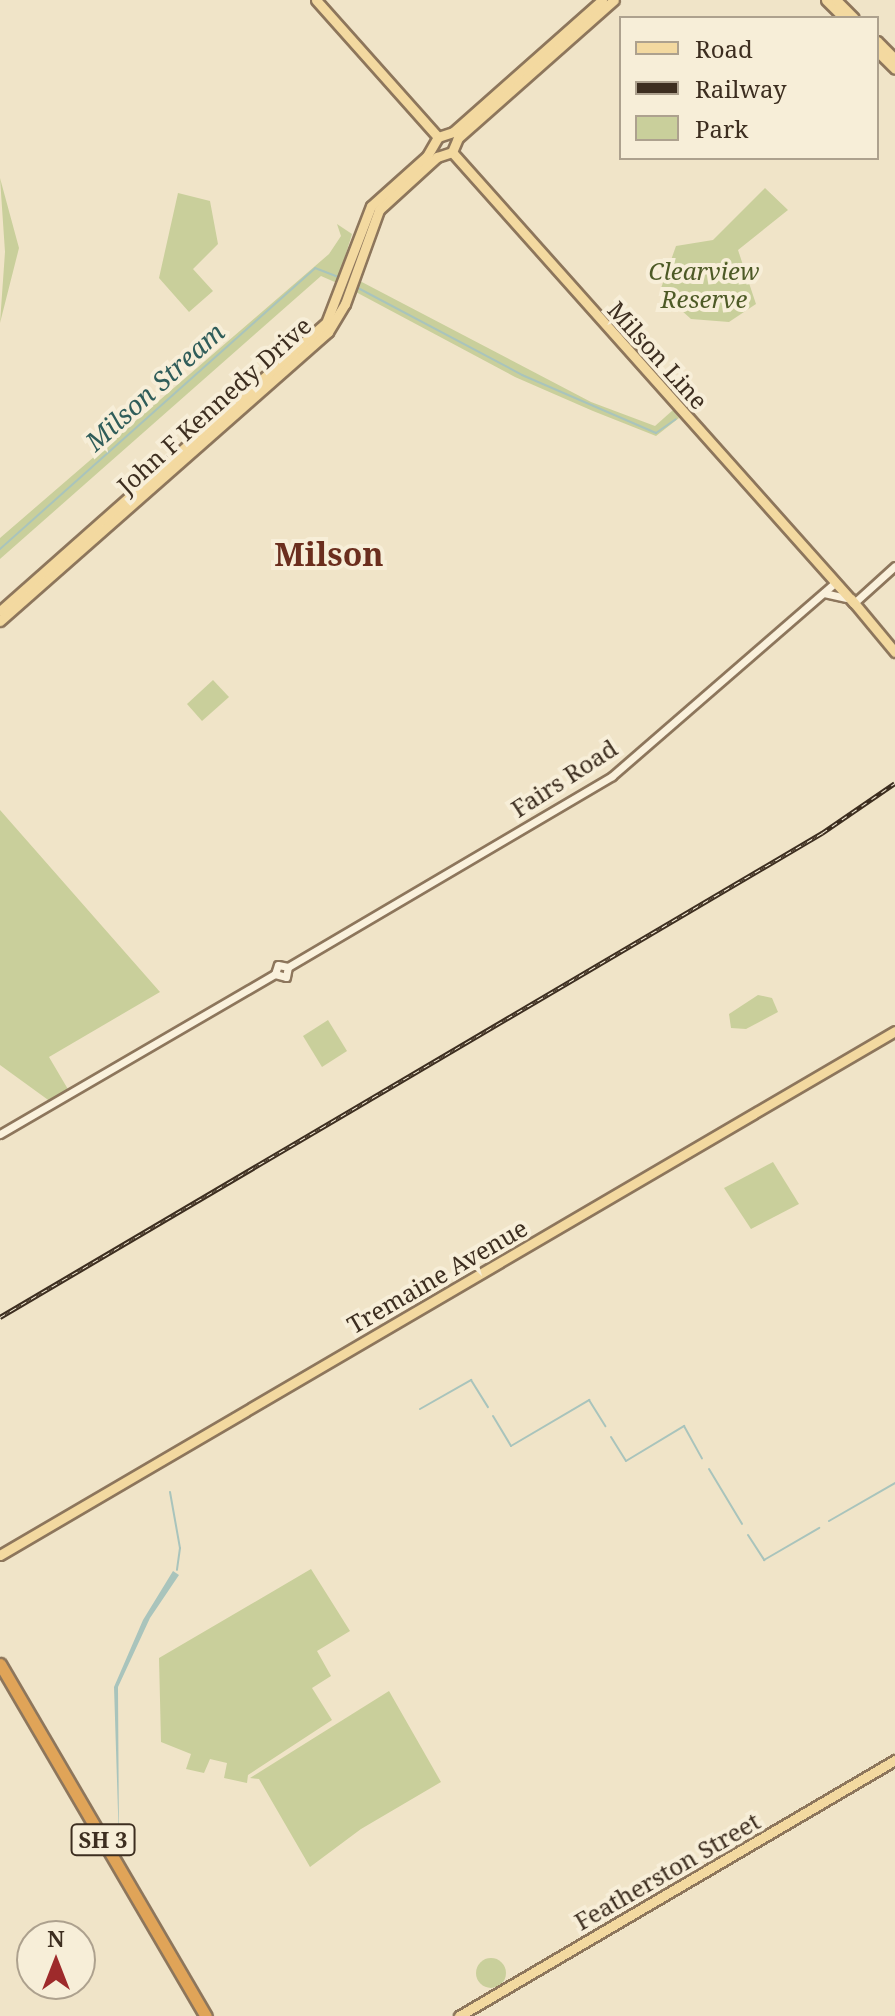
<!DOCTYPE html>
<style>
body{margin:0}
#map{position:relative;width:895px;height:2016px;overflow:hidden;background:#f0e4c8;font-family:"Noto Serif",serif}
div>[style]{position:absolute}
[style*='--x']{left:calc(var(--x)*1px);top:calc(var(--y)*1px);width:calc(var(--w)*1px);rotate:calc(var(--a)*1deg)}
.green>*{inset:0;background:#c9cf9b}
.round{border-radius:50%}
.water>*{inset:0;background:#a9c4bc}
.stream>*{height:2px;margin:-1px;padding:0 1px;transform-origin:1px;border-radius:1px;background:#a9c4bc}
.roads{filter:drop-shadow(2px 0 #8d765c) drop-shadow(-2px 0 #8d765c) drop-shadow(0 2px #8d765c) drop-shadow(0 -2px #8d765c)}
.minor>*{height:7px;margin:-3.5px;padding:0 3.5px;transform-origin:3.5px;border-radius:3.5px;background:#faf1dc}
.major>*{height:9px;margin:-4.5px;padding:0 4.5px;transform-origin:4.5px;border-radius:4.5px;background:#f3d9a0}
.highway>*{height:11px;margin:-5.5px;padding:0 5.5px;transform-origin:5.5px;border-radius:5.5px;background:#e0a458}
.rail>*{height:5px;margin-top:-2.5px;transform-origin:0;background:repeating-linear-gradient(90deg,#f7eed8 0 6px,#3d2e20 0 12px);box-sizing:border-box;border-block:2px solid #3d2e20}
span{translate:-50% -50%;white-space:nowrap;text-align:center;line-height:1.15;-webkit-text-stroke:8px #f7eed8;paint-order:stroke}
.shield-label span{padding:2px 6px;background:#f7eed8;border:2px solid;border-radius:6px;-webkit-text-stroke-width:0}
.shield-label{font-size:22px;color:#3d2e20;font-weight:700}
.park-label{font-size:24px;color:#4d5a26;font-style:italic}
.street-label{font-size:24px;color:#3d2e20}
.water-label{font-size:26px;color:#2f5d5a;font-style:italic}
.district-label{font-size:32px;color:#6b2e1e;font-weight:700}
.legend{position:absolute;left:619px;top:16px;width:260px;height:144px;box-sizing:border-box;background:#f7eed8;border:2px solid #ada18e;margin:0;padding:10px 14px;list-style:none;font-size:24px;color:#3d2e20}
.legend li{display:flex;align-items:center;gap:16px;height:40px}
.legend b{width:40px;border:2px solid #ada18e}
.north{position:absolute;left:16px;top:1920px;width:80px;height:80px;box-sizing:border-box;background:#f7eed8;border:2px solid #ada18e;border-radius:50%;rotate:0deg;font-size:22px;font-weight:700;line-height:32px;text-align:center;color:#3d2e20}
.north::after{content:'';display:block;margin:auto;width:28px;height:36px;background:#9e2a2b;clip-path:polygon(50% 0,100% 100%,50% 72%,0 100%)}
</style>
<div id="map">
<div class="green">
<div style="clip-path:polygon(0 178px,19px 248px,0 323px,5px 252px)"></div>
<div style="clip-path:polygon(765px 188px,788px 210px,738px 250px,756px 304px,729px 322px,691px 319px,660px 291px,676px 246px,713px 240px)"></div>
<div style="clip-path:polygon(178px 193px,210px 201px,218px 244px,193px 269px,213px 291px,189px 312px,159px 278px)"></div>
<div style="clip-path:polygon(337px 224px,352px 234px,337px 283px,321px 276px,0 559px,0 538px,329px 254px,341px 236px)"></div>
<div style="clip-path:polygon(358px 280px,591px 402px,655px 426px,673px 410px,679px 418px,656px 436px,593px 411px,515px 377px,354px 291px)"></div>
<div style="clip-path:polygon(213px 680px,229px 697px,202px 721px,187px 704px)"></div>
<div style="clip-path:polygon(0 810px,160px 992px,49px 1057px,69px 1091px,51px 1102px,0 1065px)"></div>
<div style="clip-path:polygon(758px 995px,772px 998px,778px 1012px,746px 1029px,731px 1028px,729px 1014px)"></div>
<div style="clip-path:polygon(328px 1020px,347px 1051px,322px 1067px,303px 1036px)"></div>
<div style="clip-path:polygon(773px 1162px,799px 1204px,751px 1229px,724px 1188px)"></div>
<div style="clip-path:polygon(311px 1569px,350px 1631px,317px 1651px,331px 1676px,312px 1688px,332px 1720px,248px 1775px,247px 1783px,224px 1778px,227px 1763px,210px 1759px,204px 1773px,186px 1769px,191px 1754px,161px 1742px,159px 1658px)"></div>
<div style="clip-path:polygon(389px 1691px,441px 1782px,361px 1829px,310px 1867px,259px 1779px,250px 1778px)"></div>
<div class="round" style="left:476px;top:1958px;width:30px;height:30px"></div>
</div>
<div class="water">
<div style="clip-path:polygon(173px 1571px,179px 1575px,150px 1618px,118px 1687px,119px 1843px,114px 1687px,143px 1620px)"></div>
</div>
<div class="stream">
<div style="--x:358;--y:288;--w:186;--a:27.9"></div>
<div style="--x:522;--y:375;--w:146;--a:23.4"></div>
<div style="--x:656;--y:433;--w:24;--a:-35"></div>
<div style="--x:0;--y:549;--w:422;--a:-41.7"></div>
<div style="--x:315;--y:268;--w:25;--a:21"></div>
<div style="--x:420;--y:1409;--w:59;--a:-29.6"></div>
<div style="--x:471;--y:1380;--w:32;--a:58"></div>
<div style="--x:493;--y:1416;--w:35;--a:59"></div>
<div style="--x:511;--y:1446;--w:91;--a:-30.5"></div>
<div style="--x:589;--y:1400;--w:31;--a:58"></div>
<div style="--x:611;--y:1437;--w:28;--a:58"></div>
<div style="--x:626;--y:1461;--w:68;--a:-31.1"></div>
<div style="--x:684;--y:1426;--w:37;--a:61"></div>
<div style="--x:709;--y:1469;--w:64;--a:59"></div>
<div style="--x:170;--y:1492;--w:57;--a:79.9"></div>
<div style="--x:180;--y:1548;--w:22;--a:98"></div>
<div style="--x:829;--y:1521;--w:76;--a:-29.9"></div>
<div style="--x:748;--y:1535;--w:30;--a:57"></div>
<div style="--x:764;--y:1560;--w:64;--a:-30.2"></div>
</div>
<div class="roads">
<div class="minor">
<div style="--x:824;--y:593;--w:22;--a:13"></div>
<div style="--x:854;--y:603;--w:55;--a:-42.1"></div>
<div style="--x:288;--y:967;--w:376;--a:-30.5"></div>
<div style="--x:612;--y:776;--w:294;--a:-40.9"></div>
<div style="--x:275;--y:974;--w:11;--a:15"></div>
<div style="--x:286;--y:977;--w:10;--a:-79"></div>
<div style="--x:275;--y:974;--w:9;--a:-72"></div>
<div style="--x:278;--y:965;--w:10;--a:11"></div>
<div style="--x:0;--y:1134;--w:318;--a:-30.2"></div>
</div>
<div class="major">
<div style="--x:316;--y:0;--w:183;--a:48.3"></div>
<div style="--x:826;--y:0;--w:25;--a:45"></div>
<div style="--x:836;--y:0;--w:25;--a:45"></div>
<div style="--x:877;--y:41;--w:25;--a:45"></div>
<div style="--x:877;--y:51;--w:25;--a:45"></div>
<div style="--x:438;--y:137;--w:16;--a:-18"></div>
<div style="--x:453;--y:132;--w:199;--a:-41.5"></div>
<div style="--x:452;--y:152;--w:604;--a:48.29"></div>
<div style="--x:452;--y:152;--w:15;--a:-67"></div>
<div style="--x:458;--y:138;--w:208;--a:-41.5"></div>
<div style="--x:851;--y:599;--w:69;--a:50.3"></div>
<div style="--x:0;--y:611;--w:435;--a:-41.5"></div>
<div style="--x:326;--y:323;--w:125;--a:-69"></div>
<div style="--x:371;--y:206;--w:75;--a:-41.8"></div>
<div style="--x:427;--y:156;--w:22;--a:-60"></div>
<div style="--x:0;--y:621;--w:437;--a:-41.4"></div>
<div style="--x:328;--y:332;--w:33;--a:-59"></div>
<div style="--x:345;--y:304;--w:100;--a:-70.1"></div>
<div style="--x:379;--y:210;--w:79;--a:-42.4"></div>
<div style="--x:437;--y:157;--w:16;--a:-18"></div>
<div style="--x:0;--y:1555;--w:1037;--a:-30.35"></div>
<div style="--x:459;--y:2016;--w:506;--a:-30.42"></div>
</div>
<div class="highway">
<div style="--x:0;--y:1664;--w:408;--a:59.7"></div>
</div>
</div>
<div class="rail">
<div style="--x:0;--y:1317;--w:954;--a:-30.49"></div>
<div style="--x:822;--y:833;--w:88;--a:-34.4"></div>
</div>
<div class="shield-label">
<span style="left:103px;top:1840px">SH 3</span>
</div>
<div class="park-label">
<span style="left:704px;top:285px">Clearview<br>Reserve</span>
</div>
<div class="street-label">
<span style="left:658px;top:355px;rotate:48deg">Milson Line</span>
<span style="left:214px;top:405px;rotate:-42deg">John F Kennedy Drive</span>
<span style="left:564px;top:778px;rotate:-33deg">Fairs Road</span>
<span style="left:437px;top:1276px;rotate:-30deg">Tremaine Avenue</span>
<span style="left:667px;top:1871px;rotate:-30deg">Featherston Street</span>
</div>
<div class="water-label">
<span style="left:155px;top:387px;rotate:-42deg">Milson Stream</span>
</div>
<div class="district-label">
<span style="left:329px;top:554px">Milson</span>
</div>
<ul class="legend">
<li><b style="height:10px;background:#f3d9a0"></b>Road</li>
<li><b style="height:10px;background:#3d2e20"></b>Railway</li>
<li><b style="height:22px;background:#c9cf9b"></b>Park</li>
</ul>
<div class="north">N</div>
</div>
